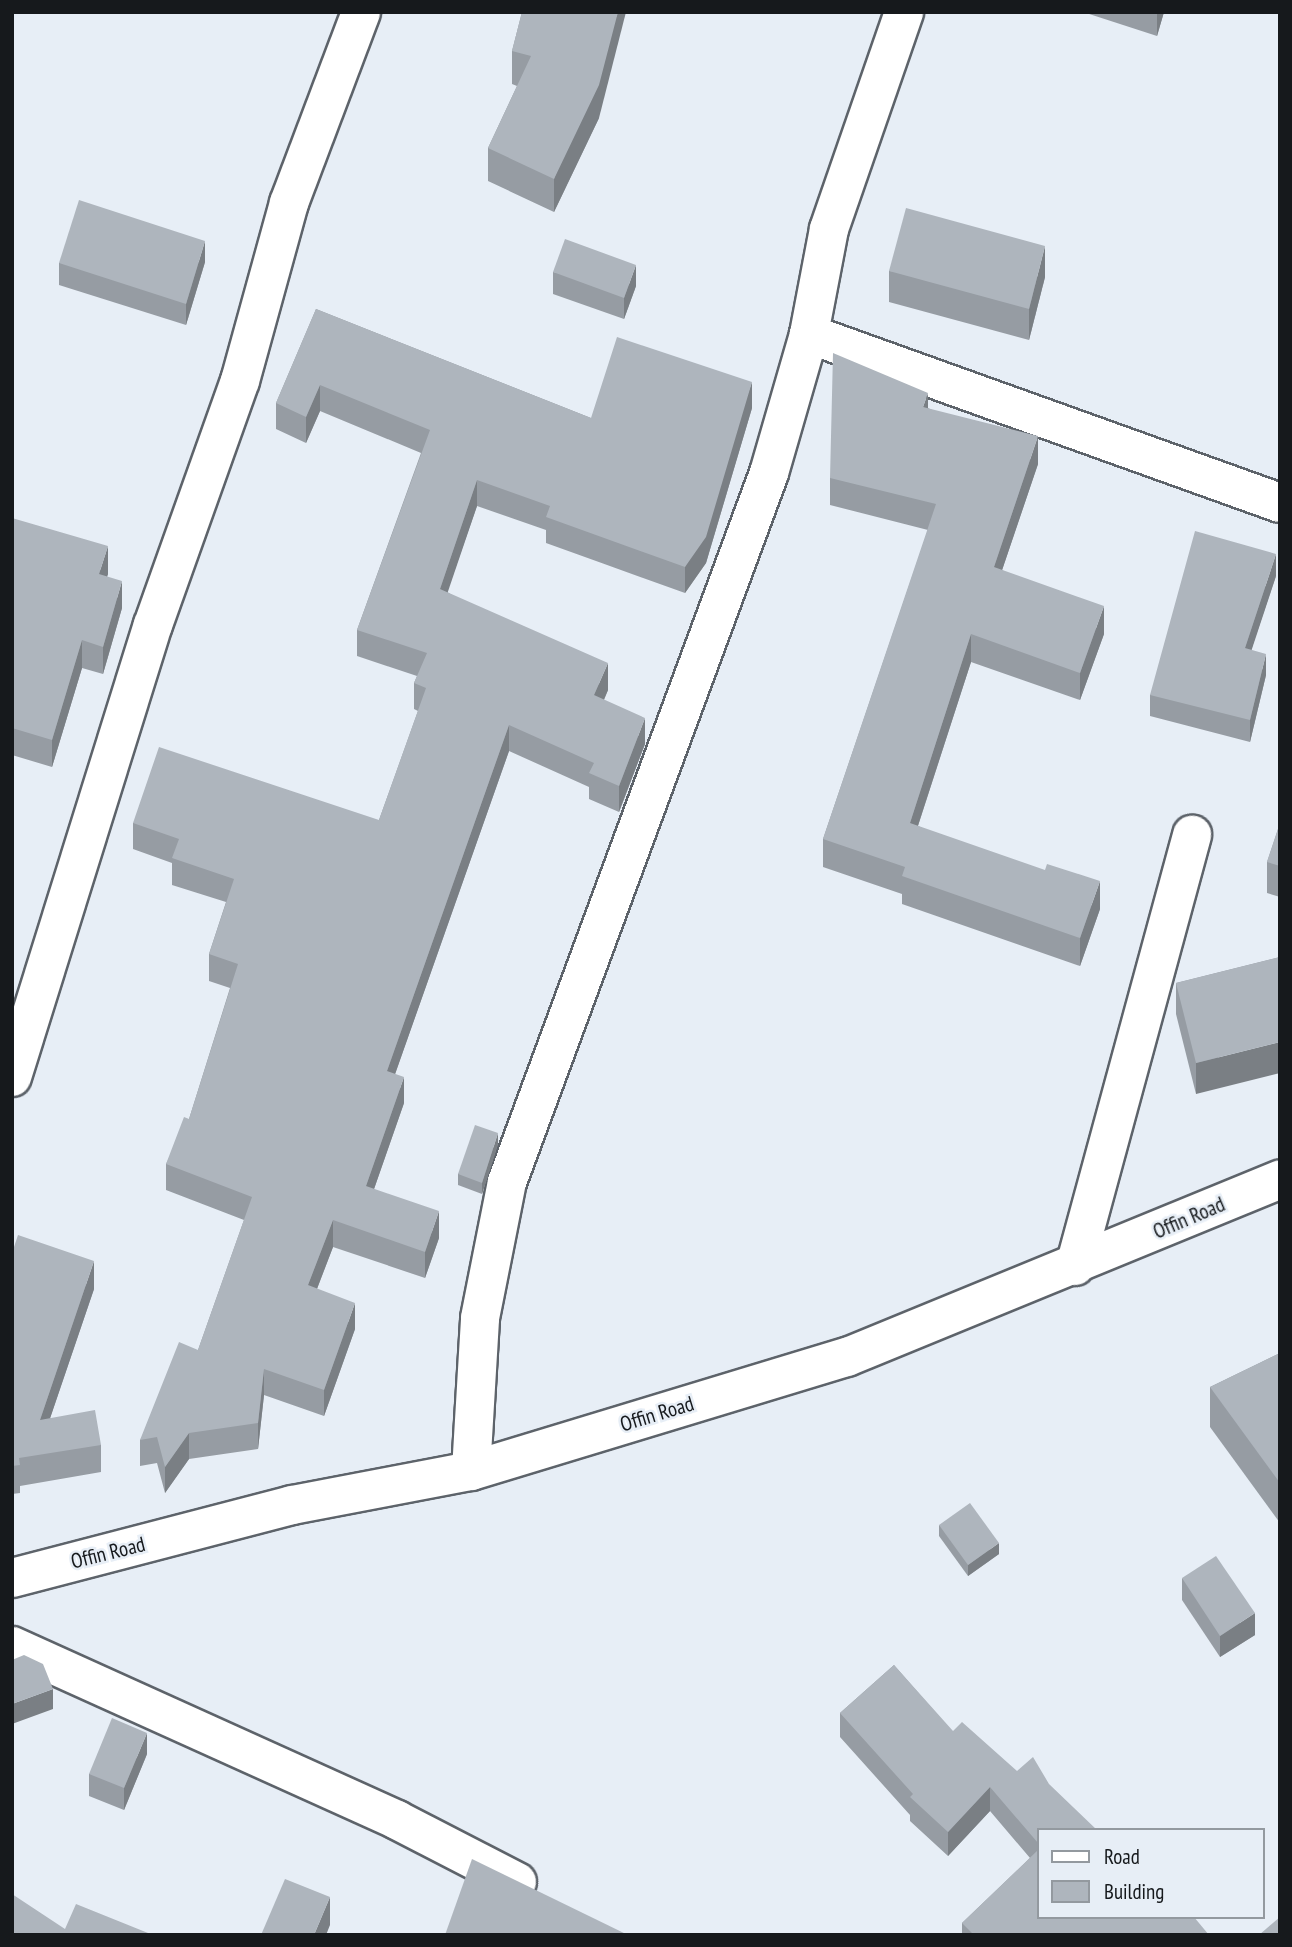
<!DOCTYPE html>
<style>
body{margin:0}
#map{position:relative;width:1292px;height:1947px;overflow:hidden;background:#e7eef6;font-family:"PT Sans Narrow",sans-serif}
div>[style]{position:absolute}
[style*='--x']{left:calc(var(--x)*1px);top:calc(var(--y)*1px);width:calc(var(--w)*1px);rotate:calc(var(--a)*1deg)}
.roads{filter:drop-shadow(2px 0 #5d636a) drop-shadow(-2px 0 #5d636a) drop-shadow(0 2px #5d636a) drop-shadow(0 -2px #5d636a)}
.minor>*{height:38px;margin:-19px;padding:0 19px;transform-origin:19px;border-radius:19px;background:#fff}
.wall>*{inset:0;background:#969ca3}
.shaded-wall>*{inset:0;background:#7a7f84}
.building>*{inset:0;background:#aeb5bd}
span{translate:-50% -50%;white-space:nowrap;text-align:center;line-height:1.15;-webkit-text-stroke:5px #e7eef6;paint-order:stroke}
.street-label{font-size:21px;color:#16191c}
.frame{position:absolute;inset:0;border:14px solid #16191c;pointer-events:none}
.legend{position:absolute;left:1037px;top:1828px;width:228px;height:91px;box-sizing:border-box;background:#e7eef6;border:2px solid #93999f;margin:0;padding:9px 12px;list-style:none;font-size:21px;color:#16191c}
.legend li{display:flex;align-items:center;gap:14px;height:35px}
.legend b{width:35px;border:2px solid #93999f}
</style>
<div id="map">
<div class="roads">
<div class="minor">
<div style="--x:809;--y:334;--w:500;--a:19.74"></div>
<div style="--x:12;--y:1077;--w:473;--a:-72.7"></div>
<div style="--x:153;--y:625;--w:259;--a:-70.4"></div>
<div style="--x:240;--y:381;--w:185;--a:-74.6"></div>
<div style="--x:289;--y:203;--w:204;--a:-69.3"></div>
<div style="--x:1075;--y:1266;--w:447;--a:-74.8"></div>
<div style="--x:471;--y:1471;--w:153;--a:-86.6"></div>
<div style="--x:480;--y:1318;--w:139;--a:-78.8"></div>
<div style="--x:507;--y:1182;--w:756;--a:-69.72"></div>
<div style="--x:769;--y:473;--w:145;--a:-73.9"></div>
<div style="--x:809;--y:334;--w:107;--a:-79.2"></div>
<div style="--x:829;--y:229;--w:230;--a:-70.9"></div>
<div style="--x:12;--y:1578;--w:289;--a:-14.6"></div>
<div style="--x:292;--y:1505;--w:182;--a:-10.8"></div>
<div style="--x:471;--y:1471;--w:393;--a:-16.9"></div>
<div style="--x:847;--y:1357;--w:468;--a:-22.3"></div>
<div style="--x:12;--y:1646;--w:422;--a:24.3"></div>
<div style="--x:397;--y:1820;--w:135;--a:27.3"></div>
</div>
</div>
<div class="wall">
<div style="clip-path:polygon(522px 12px,599px 118px,554px 212px,488px 181px,488px 148px,517px 86px,512px 84px,512px 51px)"></div>
<div style="clip-path:polygon(1083px 12px,1164px 12px,1157px 36px)"></div>
<div style="clip-path:polygon(205px 262px,186px 325px,59px 285px,59px 263px)"></div>
<div style="clip-path:polygon(889px 271px,1045px 277px,1029px 340px,889px 302px)"></div>
<div style="clip-path:polygon(553px 272px,636px 286px,624px 319px,553px 294px)"></div>
<div style="clip-path:polygon(316px 309px,591px 418px,752px 408px,706px 563px,685px 593px,546px 543px,546px 530px,477px 506px,447px 592px,608px 690px,604px 700px,645px 744px,619px 812px,589px 799px,589px 787px,509px 751px,395px 1074px,404px 1103px,374px 1189px,439px 1238px,425px 1278px,333px 1247px,317px 1289px,355px 1329px,324px 1416px,264px 1395px,258px 1449px,189px 1459px,165px 1493px,157px 1463px,140px 1466px,140px 1440px,198px 1350px,244px 1220px,166px 1190px,166px 1164px,189px 1119px,230px 988px,209px 981px,209px 954px,226px 902px,172px 885px,172px 863px,133px 849px,133px 823px,379px 820px,418px 711px,414px 709px,414px 683px,417px 676px,357px 656px,357px 630px,421px 453px,320px 411px,306px 443px,276px 429px,276px 403px)"></div>
<div style="clip-path:polygon(928px 408px,1038px 464px,1002px 570px,1104px 634px,1080px 700px,971px 662px,918px 826px,1100px 909px,1080px 966px,902px 904px,902px 894px,823px 867px,823px 839px,928px 530px,830px 505px,830px 478px)"></div>
<div style="clip-path:polygon(12px 518px,108px 574px,107px 576px,122px 608px,103px 674px,82px 668px,52px 767px,12px 755px)"></div>
<div style="clip-path:polygon(1276px 576px,1251px 650px,1266px 675px,1250px 742px,1150px 716px,1150px 695px)"></div>
<div style="clip-path:polygon(1280px 823px,1280px 897px,1267px 893px,1267px 862px)"></div>
<div style="clip-path:polygon(1280px 957px,1196px 1094px,1176px 1014px,1176px 983px)"></div>
<div style="clip-path:polygon(498px 1144px,482px 1194px,458px 1185px,458px 1174px)"></div>
<div style="clip-path:polygon(12px 1253px,94px 1289px,50px 1418px,101px 1445px,101px 1472px,20px 1486px,20px 1493px,12px 1494px)"></div>
<div style="clip-path:polygon(1280px 1353px,1280px 1523px,1210px 1427px,1210px 1387px)"></div>
<div style="clip-path:polygon(939px 1525px,999px 1554px,968px 1576px,939px 1536px)"></div>
<div style="clip-path:polygon(1182px 1578px,1255px 1635px,1220px 1657px,1182px 1600px)"></div>
<div style="clip-path:polygon(894px 1665px,1038px 1830px,1038px 1917px,1209px 1935px,962px 1935px,962px 1923px,1030px 1858px,990px 1811px,948px 1856px,910px 1821px,910px 1815px,840px 1737px,840px 1713px)"></div>
<div style="clip-path:polygon(147px 1754px,124px 1810px,89px 1796px,89px 1774px)"></div>
</div>
<div class="shaded-wall">
<div style="clip-path:polygon(618px 12px,626px 12px,599px 118px,554px 212px,554px 179px)"></div>
<div style="clip-path:polygon(1158px 12px,1164px 12px,1157px 36px,1157px 14px)"></div>
<div style="clip-path:polygon(205px 241px,205px 262px,186px 325px,186px 304px)"></div>
<div style="clip-path:polygon(1045px 246px,1045px 277px,1029px 340px,1029px 309px)"></div>
<div style="clip-path:polygon(636px 265px,636px 286px,624px 319px,624px 298px)"></div>
<div style="clip-path:polygon(752px 382px,752px 408px,706px 563px,685px 593px,685px 567px)"></div>
<div style="clip-path:polygon(320px 385px,320px 411px,306px 443px,306px 417px)"></div>
<div style="clip-path:polygon(928px 393px,928px 420px,923px 407px)"></div>
<div style="clip-path:polygon(1038px 436px,1038px 464px,994px 594px,994px 567px)"></div>
<div style="clip-path:polygon(477px 480px,477px 506px,440px 615px,440px 589px)"></div>
<div style="clip-path:polygon(108px 546px,108px 574px,99px 601px,99px 574px)"></div>
<div style="clip-path:polygon(1276px 554px,1276px 576px,1245px 670px,1245px 648px)"></div>
<div style="clip-path:polygon(122px 581px,122px 608px,103px 674px,103px 647px)"></div>
<div style="clip-path:polygon(1104px 606px,1104px 634px,1080px 700px,1080px 673px)"></div>
<div style="clip-path:polygon(971px 634px,971px 662px,910px 850px,910px 823px)"></div>
<div style="clip-path:polygon(82px 640px,82px 668px,52px 767px,52px 740px)"></div>
<div style="clip-path:polygon(1266px 654px,1266px 675px,1250px 742px,1250px 720px)"></div>
<div style="clip-path:polygon(608px 663px,608px 690px,594px 722px,594px 695px)"></div>
<div style="clip-path:polygon(645px 718px,645px 744px,619px 812px,619px 786px)"></div>
<div style="clip-path:polygon(509px 725px,509px 751px,387px 1097px,387px 1071px)"></div>
<div style="clip-path:polygon(1100px 881px,1100px 909px,1080px 966px,1080px 938px)"></div>
<div style="clip-path:polygon(1280px 1042px,1280px 1073px,1196px 1094px,1196px 1063px)"></div>
<div style="clip-path:polygon(404px 1077px,404px 1103px,366px 1212px,366px 1186px)"></div>
<div style="clip-path:polygon(498px 1133px,498px 1144px,482px 1194px,482px 1183px)"></div>
<div style="clip-path:polygon(439px 1211px,439px 1238px,425px 1278px,425px 1252px)"></div>
<div style="clip-path:polygon(333px 1220px,333px 1247px,308px 1312px,308px 1285px)"></div>
<div style="clip-path:polygon(94px 1261px,94px 1289px,40px 1448px,40px 1420px)"></div>
<div style="clip-path:polygon(355px 1303px,355px 1329px,324px 1416px,324px 1390px)"></div>
<div style="clip-path:polygon(264px 1369px,264px 1395px,258px 1449px,258px 1423px)"></div>
<div style="clip-path:polygon(189px 1433px,189px 1459px,165px 1493px,165px 1467px)"></div>
<div style="clip-path:polygon(999px 1543px,999px 1554px,968px 1576px,968px 1565px)"></div>
<div style="clip-path:polygon(1255px 1613px,1255px 1635px,1220px 1657px,1220px 1636px)"></div>
<div style="clip-path:polygon(53px 1689px,53px 1709px,12px 1724px,12px 1704px)"></div>
<div style="clip-path:polygon(147px 1733px,147px 1754px,124px 1810px,124px 1788px)"></div>
<div style="clip-path:polygon(990px 1787px,990px 1811px,948px 1856px,948px 1832px)"></div>
<div style="clip-path:polygon(330px 1897px,330px 1925px,326px 1935px,314px 1935px)"></div>
</div>
<div class="building">
<div style="clip-path:polygon(522px 12px,618px 12px,599px 85px,554px 179px,488px 148px,531px 56px,512px 51px)"></div>
<div style="clip-path:polygon(79px 200px,205px 241px,186px 304px,59px 263px)"></div>
<div style="clip-path:polygon(906px 208px,1045px 246px,1029px 309px,889px 271px)"></div>
<div style="clip-path:polygon(565px 239px,636px 265px,624px 298px,553px 272px)"></div>
<div style="clip-path:polygon(316px 309px,591px 418px,617px 337px,752px 382px,706px 537px,685px 567px,546px 517px,550px 506px,477px 480px,440px 589px,608px 663px,594px 695px,645px 718px,619px 786px,589px 773px,594px 763px,509px 725px,387px 1071px,404px 1077px,366px 1186px,439px 1211px,425px 1252px,333px 1220px,308px 1285px,355px 1303px,324px 1390px,264px 1369px,258px 1423px,189px 1433px,165px 1467px,157px 1437px,140px 1440px,179px 1342px,198px 1350px,252px 1197px,166px 1164px,184px 1117px,189px 1119px,238px 964px,209px 954px,234px 879px,172px 858px,179px 839px,133px 823px,159px 747px,379px 820px,426px 688px,414px 683px,427px 653px,357px 630px,430px 430px,320px 385px,306px 417px,276px 403px)"></div>
<div style="clip-path:polygon(833px 353px,928px 393px,923px 407px,1038px 436px,994px 567px,1104px 606px,1080px 673px,971px 634px,910px 823px,1045px 870px,1047px 864px,1100px 881px,1080px 938px,902px 876px,905px 867px,823px 839px,936px 504px,830px 478px)"></div>
<div style="clip-path:polygon(12px 518px,108px 546px,99px 574px,122px 581px,103px 647px,82px 640px,52px 740px,12px 728px)"></div>
<div style="clip-path:polygon(1195px 531px,1276px 554px,1245px 648px,1266px 654px,1250px 720px,1150px 695px)"></div>
<div style="clip-path:polygon(1280px 823px,1280px 866px,1267px 862px)"></div>
<div style="clip-path:polygon(1280px 957px,1280px 1042px,1196px 1063px,1176px 983px)"></div>
<div style="clip-path:polygon(475px 1125px,498px 1133px,482px 1183px,458px 1174px)"></div>
<div style="clip-path:polygon(18px 1235px,94px 1261px,40px 1420px,95px 1410px,101px 1445px,19px 1458px,20px 1465px,12px 1466px,12px 1253px)"></div>
<div style="clip-path:polygon(1280px 1353px,1280px 1483px,1210px 1387px)"></div>
<div style="clip-path:polygon(970px 1503px,999px 1543px,968px 1565px,939px 1525px)"></div>
<div style="clip-path:polygon(1216px 1556px,1255px 1613px,1220px 1636px,1182px 1578px)"></div>
<div style="clip-path:polygon(24px 1655px,43px 1664px,53px 1689px,12px 1704px,12px 1660px)"></div>
<div style="clip-path:polygon(894px 1665px,953px 1731px,962px 1722px,1017px 1771px,1033px 1757px,1049px 1784px,1097px 1830px,1038px 1830px,1038px 1843px,990px 1787px,948px 1832px,910px 1797px,913px 1794px,840px 1713px)"></div>
<div style="clip-path:polygon(112px 1718px,147px 1733px,124px 1788px,89px 1774px)"></div>
<div style="clip-path:polygon(1038px 1850px,1038px 1917px,1194px 1917px,1209px 1935px,974px 1935px,962px 1923px)"></div>
<div style="clip-path:polygon(472px 1859px,628px 1935px,445px 1935px)"></div>
<div style="clip-path:polygon(285px 1879px,330px 1897px,314px 1935px,261px 1935px)"></div>
<div style="clip-path:polygon(12px 1894px,65px 1929px,76px 1904px,153px 1935px,12px 1935px)"></div>
<div style="clip-path:polygon(1280px 1917px,1280px 1935px,1259px 1935px)"></div>
</div>
<div class="street-label">
<span style="left:1189px;top:1218px;rotate:-23deg">Offin Road</span>
<span style="left:657px;top:1414px;rotate:-17deg">Offin Road</span>
<span style="left:108px;top:1553px;rotate:-14deg">Offin Road</span>
</div>
<div class="frame"></div>
<ul class="legend">
<li><b style="height:9px;background:#fff"></b>Road</li>
<li><b style="height:19px;background:#aeb5bd"></b>Building</li>
</ul>
</div>
